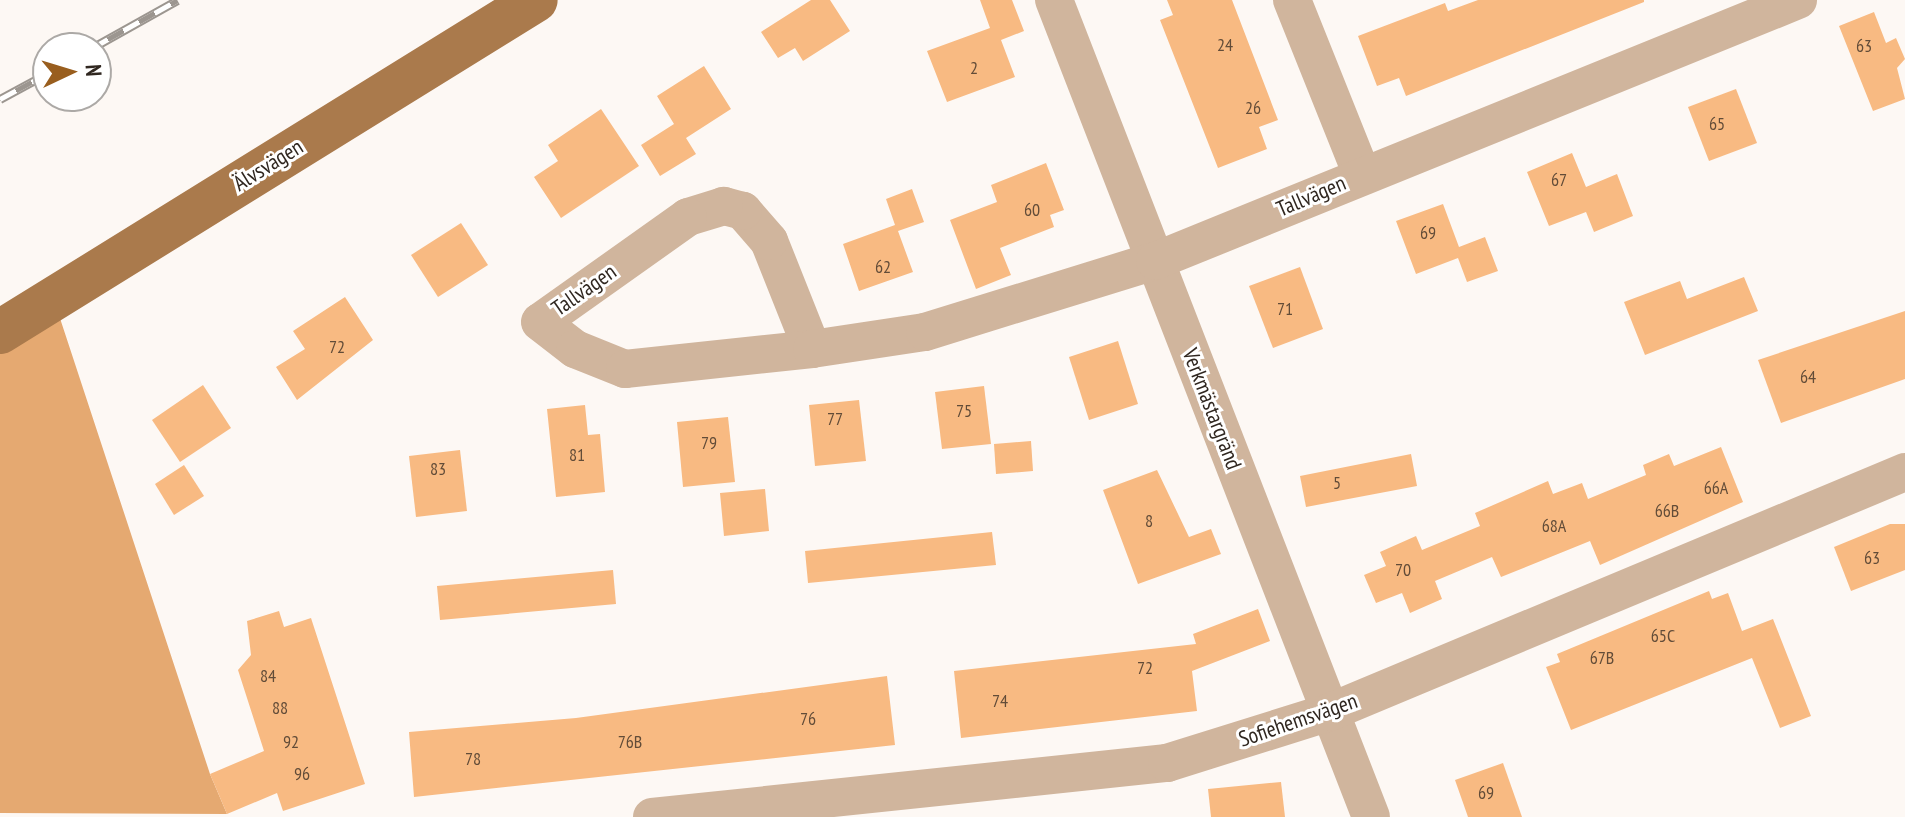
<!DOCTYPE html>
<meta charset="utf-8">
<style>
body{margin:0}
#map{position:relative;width:1905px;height:817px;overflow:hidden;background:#fdf8f4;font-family:"PT Sans Narrow",sans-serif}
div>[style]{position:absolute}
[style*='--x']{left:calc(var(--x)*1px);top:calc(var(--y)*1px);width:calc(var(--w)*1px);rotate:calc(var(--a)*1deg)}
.forest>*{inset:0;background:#e5a971}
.building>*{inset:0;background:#f8ba82}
.minor>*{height:38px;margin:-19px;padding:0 19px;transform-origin:19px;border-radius:19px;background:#d0b59d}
.major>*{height:44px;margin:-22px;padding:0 22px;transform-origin:22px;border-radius:22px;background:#aa7a4c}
.rail>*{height:9px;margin-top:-4.5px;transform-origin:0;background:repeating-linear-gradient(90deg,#fff 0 18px,#9c9690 0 36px);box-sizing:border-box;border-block:2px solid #9c9690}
span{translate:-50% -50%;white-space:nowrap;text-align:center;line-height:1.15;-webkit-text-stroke:6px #fff;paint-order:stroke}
.number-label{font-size:18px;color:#624c38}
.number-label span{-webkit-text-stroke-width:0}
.street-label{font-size:22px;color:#302720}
.north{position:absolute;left:32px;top:32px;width:80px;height:80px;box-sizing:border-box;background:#fff;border:2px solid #aca9a6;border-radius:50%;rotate:86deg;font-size:22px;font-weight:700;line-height:32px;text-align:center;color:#302720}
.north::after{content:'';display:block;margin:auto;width:28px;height:36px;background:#995e1e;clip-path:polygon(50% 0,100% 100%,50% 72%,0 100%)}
</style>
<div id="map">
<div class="forest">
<div style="clip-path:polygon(53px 297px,210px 774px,227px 814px,0 813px,0 332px)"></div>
</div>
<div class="building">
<div style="clip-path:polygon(811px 0,830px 0,850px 31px,803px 61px,795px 48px,778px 58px,761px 32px)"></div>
<div style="clip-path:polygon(980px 0,1012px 0,1024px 31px,1001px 40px,1015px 77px,947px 102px,927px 51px,990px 28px)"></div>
<div style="clip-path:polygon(1167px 0,1232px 0,1278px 120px,1259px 127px,1267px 149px,1218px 168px,1160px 20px,1173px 15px)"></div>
<div style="clip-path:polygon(1478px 0,1644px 0,1644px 2px,1406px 96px,1399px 78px,1377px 86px,1358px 36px,1445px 3px,1448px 11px)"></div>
<div style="clip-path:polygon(1874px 12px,1886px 43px,1896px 38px,1905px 59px,1897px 68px,1905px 99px,1873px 111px,1839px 26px)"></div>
<div style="clip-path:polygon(704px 66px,731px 109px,686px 138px,696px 154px,660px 176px,641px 145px,674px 124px,657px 96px)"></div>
<div style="clip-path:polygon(1736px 89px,1757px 143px,1709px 161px,1688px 107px)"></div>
<div style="clip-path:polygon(601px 109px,639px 166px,561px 218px,534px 177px,558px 161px,548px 145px)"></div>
<div style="clip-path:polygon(1572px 153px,1586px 187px,1617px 174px,1633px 216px,1594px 232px,1586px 212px,1549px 226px,1527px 172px)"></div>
<div style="clip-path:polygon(1046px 163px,1064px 210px,1050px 215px,1054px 227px,1000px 248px,1011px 275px,976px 289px,950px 220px,997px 202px,991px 185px)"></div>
<div style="clip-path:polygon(912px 189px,924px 222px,898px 231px,913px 272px,859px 291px,843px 244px,895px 225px,886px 199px)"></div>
<div style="clip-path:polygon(1443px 204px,1459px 247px,1485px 237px,1498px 271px,1467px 282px,1458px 258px,1416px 274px,1396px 221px)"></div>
<div style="clip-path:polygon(461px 223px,488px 265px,438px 297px,411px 255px)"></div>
<div style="clip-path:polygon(1300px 267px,1323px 329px,1273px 348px,1249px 286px)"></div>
<div style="clip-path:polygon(1744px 277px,1758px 311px,1645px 355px,1624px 302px,1680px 281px,1687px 299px)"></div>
<div style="clip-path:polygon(345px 297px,373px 340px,297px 400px,276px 367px,305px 349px,293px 331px)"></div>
<div style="clip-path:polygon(1905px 311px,1905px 379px,1781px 423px,1758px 360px)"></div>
<div style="clip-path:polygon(1118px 341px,1138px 404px,1089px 420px,1069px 357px)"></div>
<div style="clip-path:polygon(203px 385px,231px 428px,180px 462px,152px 420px)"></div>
<div style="clip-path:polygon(984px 386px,991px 444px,942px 449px,935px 392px)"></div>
<div style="clip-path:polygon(859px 400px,866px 461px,815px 466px,809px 405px)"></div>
<div style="clip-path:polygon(585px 405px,588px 435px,600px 434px,605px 492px,556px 497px,547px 409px)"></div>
<div style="clip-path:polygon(728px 417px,735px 482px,683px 487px,677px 422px)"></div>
<div style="clip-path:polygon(1031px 441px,1033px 471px,996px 474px,994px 444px)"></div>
<div style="clip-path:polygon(1721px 447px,1743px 502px,1600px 565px,1590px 541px,1501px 577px,1492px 557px,1435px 581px,1442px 599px,1410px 613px,1402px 593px,1376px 603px,1364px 575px,1386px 566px,1380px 552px,1416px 536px,1422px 550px,1480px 526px,1475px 513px,1548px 481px,1553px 494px,1582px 483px,1588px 499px,1646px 475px,1643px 465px,1669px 454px,1674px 466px)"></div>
<div style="clip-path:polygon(460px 450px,467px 511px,416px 517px,409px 456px)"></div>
<div style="clip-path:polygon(1411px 454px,1417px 486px,1306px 507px,1300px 476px)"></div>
<div style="clip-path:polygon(184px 465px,204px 496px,174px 515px,155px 484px)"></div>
<div style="clip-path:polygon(1157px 470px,1189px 537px,1211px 529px,1221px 554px,1138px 584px,1103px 490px)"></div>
<div style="clip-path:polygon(765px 489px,769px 531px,724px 536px,720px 493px)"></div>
<div style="clip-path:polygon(1890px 524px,1905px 524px,1905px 570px,1851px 591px,1834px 547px)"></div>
<div style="clip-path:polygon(992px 532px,996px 565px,808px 583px,805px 551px)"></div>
<div style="clip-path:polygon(613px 570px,616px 604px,440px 620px,437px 586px)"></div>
<div style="clip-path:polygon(1709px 591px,1712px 599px,1728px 593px,1742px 631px,1773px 619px,1811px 716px,1780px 728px,1752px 658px,1571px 730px,1546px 667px,1560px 662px,1557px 654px)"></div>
<div style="clip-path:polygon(1258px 609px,1270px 641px,1192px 671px,1197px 711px,961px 738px,954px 671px,1196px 644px,1193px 634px)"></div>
<div style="clip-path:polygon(279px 611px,284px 627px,311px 618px,365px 784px,283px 811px,277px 793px,227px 814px,210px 774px,264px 751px,238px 670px,251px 655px,247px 621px)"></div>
<div style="clip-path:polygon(887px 676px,895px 745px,414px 797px,409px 732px,576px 718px)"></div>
<div style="clip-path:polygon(1503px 763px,1522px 817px,1468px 817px,1455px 780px)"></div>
<div style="clip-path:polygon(1281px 782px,1285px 817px,1211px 817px,1208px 789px)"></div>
</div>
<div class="minor">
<div style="--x:1054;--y:0;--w:876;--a:68.79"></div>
<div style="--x:1292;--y:0;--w:188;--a:68.2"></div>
<div style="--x:812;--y:349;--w:116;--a:-111.7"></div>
<div style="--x:769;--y:241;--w:40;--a:-131"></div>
<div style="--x:743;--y:211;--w:20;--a:-165"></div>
<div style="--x:724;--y:206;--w:38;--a:163"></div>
<div style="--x:688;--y:217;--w:181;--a:144.6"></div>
<div style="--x:540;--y:322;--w:44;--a:37.6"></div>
<div style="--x:575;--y:349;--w:54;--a:21.8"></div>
<div style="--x:625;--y:369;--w:188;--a:-6.1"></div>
<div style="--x:812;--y:349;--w:114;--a:-8.6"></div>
<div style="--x:925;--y:332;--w:241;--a:-17.2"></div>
<div style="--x:1155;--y:261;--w:694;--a:-22.09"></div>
<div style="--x:652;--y:817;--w:518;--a:-5.99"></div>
<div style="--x:1167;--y:763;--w:171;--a:-17.4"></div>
<div style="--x:1330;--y:712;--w:623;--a:-22.66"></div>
</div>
<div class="major">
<div style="--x:0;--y:332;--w:630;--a:-31.77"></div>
</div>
<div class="rail">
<div style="--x:92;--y:48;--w:98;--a:-29.2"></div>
<div style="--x:0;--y:99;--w:55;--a:-28.4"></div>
</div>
<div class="number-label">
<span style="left:1225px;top:45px">24</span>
<span style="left:1864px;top:46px">63</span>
<span style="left:974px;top:68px">2</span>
<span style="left:1253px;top:108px">26</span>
<span style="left:1717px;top:124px">65</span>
<span style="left:1559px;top:180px">67</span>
<span style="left:1032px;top:210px">60</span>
<span style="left:1428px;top:233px">69</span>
<span style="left:883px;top:267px">62</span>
<span style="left:1285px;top:309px">71</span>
<span style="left:337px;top:347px">72</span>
<span style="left:1808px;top:377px">64</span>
<span style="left:964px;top:411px">75</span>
<span style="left:835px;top:419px">77</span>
<span style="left:709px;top:443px">79</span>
<span style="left:577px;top:455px">81</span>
<span style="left:438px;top:469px">83</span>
<span style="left:1337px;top:483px">5</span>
<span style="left:1716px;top:488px">66A</span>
<span style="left:1667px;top:511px">66B</span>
<span style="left:1149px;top:521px">8</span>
<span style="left:1554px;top:526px">68A</span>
<span style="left:1872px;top:558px">63</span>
<span style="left:1403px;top:570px">70</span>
<span style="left:1663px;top:636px">65C</span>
<span style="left:1602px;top:658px">67B</span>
<span style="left:1145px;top:668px">72</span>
<span style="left:268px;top:676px">84</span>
<span style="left:1000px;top:701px">74</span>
<span style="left:280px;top:708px">88</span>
<span style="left:808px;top:719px">76</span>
<span style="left:291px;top:742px">92</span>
<span style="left:630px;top:742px">76B</span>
<span style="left:473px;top:759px">78</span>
<span style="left:302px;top:774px">96</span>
<span style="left:1486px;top:793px">69</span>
</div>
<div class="street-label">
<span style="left:268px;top:165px;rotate:-32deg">Älvsvägen</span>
<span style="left:1311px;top:196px;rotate:-23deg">Tallvägen</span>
<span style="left:584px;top:290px;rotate:-35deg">Tallvägen</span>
<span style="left:1212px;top:409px;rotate:69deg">Verkmästargränd</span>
<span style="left:1298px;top:720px;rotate:-19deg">Sofiehemsvägen</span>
</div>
<div class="north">N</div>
</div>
